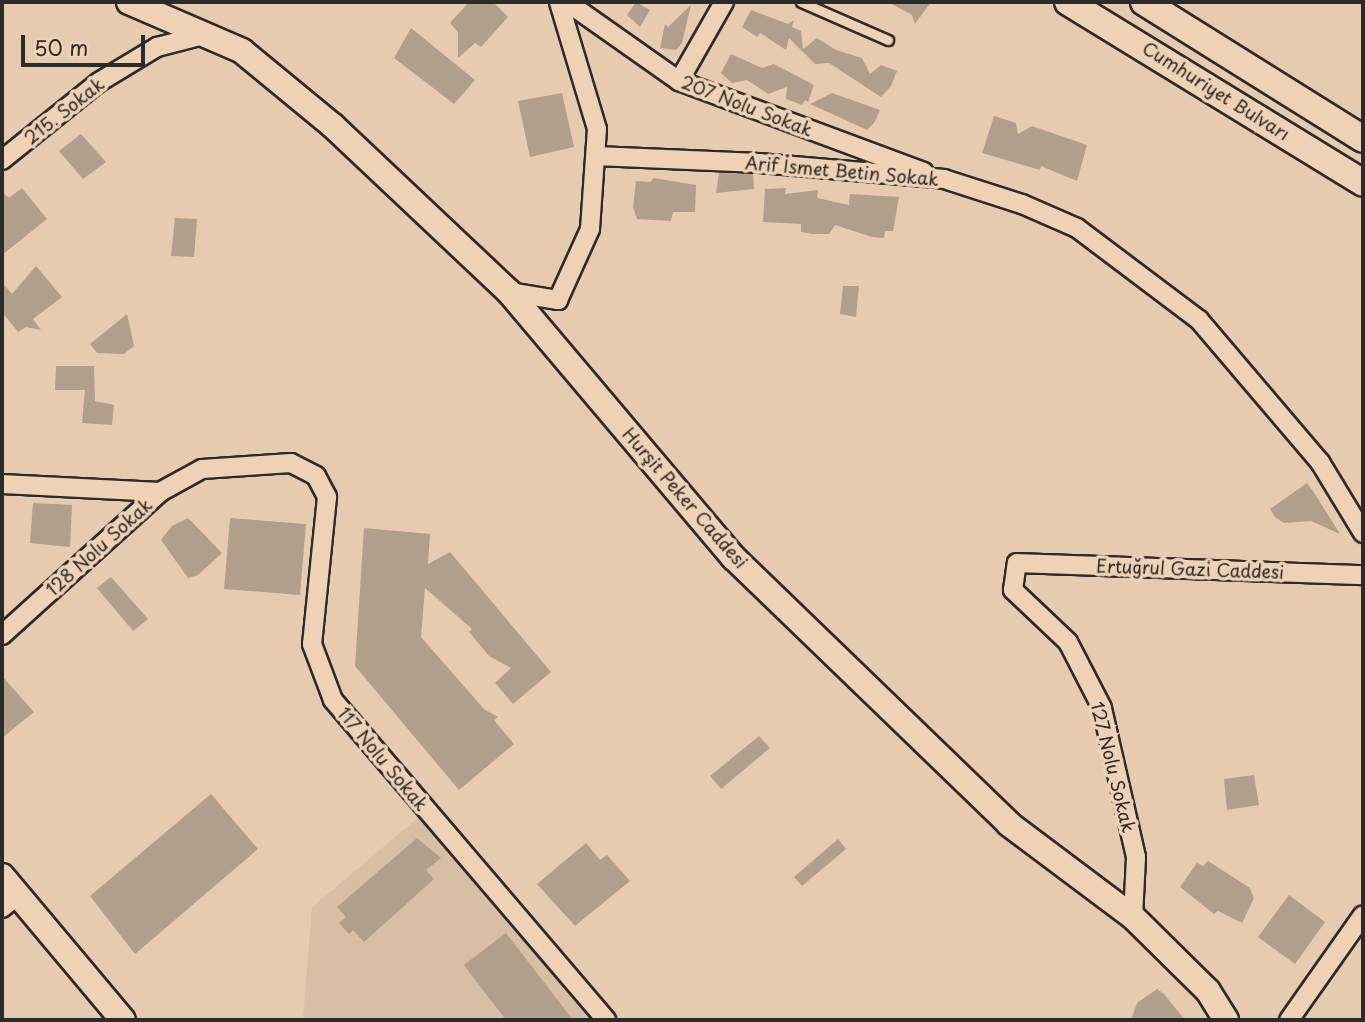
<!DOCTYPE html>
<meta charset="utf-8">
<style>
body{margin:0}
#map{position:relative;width:1365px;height:1022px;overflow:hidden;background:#e7cbb0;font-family:"Playpen Sans",sans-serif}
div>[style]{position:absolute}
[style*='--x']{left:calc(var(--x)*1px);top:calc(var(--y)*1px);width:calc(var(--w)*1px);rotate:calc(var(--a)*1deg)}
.built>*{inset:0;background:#d7bea5}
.building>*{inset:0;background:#b29f8b}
.roads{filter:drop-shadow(2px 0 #2b2b2b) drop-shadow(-2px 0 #2b2b2b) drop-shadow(0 2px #2b2b2b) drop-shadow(0 -2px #2b2b2b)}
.lane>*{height:9px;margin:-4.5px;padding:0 4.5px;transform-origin:4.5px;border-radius:4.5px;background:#efd2b6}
.street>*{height:18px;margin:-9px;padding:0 9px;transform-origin:9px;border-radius:9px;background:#efd2b6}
.secondary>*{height:24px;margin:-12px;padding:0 12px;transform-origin:12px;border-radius:12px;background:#efd2b6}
.primary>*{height:26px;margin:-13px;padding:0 13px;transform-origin:13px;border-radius:13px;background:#efd2b6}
span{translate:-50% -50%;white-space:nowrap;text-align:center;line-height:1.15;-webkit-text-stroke:7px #efd2b6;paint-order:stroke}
.street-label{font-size:18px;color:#2b2b2b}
.frame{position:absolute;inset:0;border:4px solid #2b2b2b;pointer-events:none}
.scale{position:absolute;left:21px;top:35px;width:124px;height:32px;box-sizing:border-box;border:4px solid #2b2b2b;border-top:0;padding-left:9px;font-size:21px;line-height:24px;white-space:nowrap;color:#2b2b2b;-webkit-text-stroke:5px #efd2b6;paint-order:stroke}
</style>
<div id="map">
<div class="built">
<div style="clip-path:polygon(419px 817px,592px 1020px,303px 1020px,312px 907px)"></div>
</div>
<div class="building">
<div style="clip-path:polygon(469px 2px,493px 2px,508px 17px,481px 47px,475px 43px,458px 58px,458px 32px,450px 23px)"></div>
<div style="clip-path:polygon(636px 2px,650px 10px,640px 27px,627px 15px)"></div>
<div style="clip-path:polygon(888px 2px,931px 2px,915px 24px,912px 15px)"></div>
<div style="clip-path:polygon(691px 5px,682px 43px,676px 50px,660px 48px,665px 24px,668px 27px)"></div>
<div style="clip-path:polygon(751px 10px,788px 24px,794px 20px,792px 27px,801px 31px,803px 49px,817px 38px,836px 50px,862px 58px,870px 74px,881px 65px,897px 71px,891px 86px,881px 97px,829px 63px,815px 64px,789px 38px,786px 50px,760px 33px,757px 37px,742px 27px)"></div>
<div style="clip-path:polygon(411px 28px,475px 80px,454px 104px,394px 58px)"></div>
<div style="clip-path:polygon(731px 54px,762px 68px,774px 64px,814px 85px,808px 102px,805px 100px,802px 105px,786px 99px,787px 87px,768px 94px,747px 80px,732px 83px,721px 73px)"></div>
<div style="clip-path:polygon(562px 93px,574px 147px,530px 157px,518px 101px)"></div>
<div style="clip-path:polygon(832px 93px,880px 110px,874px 123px,867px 130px,810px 104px)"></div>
<div style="clip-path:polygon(994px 116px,1016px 123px,1018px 134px,1032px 126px,1087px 145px,1077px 181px,1041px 166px,1040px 170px,982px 153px)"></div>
<div style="clip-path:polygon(81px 134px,106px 162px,83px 179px,59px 151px)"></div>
<div style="clip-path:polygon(719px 173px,753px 174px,754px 189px,716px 193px)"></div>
<div style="clip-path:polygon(653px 178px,696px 185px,695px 212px,673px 212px,671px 221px,637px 219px,633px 207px,636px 181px,651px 182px)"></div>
<div style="clip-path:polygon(22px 188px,47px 219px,2px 255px,2px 192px,9px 198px)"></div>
<div style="clip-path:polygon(786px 188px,785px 194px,818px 190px,817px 198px,849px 205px,850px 194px,899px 197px,893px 231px,885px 231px,884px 238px,872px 237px,835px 225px,829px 234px,812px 234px,801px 232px,801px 224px,763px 222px,765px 189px)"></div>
<div style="clip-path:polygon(175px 218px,197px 219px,194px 257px,171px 256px)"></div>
<div style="clip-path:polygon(36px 266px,62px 297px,33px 319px,41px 330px,26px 327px,18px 332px,2px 312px,2px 282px,12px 294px)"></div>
<div style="clip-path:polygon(843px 286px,859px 286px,856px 317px,840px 314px)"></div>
<div style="clip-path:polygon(127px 314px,134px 346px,124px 354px,97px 353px,90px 344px)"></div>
<div style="clip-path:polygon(56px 366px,94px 366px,95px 401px,114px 405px,112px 425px,82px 423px,85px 390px,55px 390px)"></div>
<div style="clip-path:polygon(1307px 483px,1313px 491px,1340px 534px,1311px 521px,1284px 523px,1275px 517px,1270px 509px)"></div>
<div style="clip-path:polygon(33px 503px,72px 505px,70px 547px,30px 543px)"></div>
<div style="clip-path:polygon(188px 518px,222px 553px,198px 575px,188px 578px,161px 540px,172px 526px)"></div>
<div style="clip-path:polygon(230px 518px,306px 524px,300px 595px,224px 589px)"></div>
<div style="clip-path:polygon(364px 528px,430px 534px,428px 564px,450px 552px,551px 672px,513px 704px,495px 683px,511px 668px,489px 656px,469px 632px,472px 629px,425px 588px,421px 637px,484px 709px,498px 717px,494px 720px,514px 744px,459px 790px,355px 666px)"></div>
<div style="clip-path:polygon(111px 577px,148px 619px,133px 631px,97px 588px)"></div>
<div style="clip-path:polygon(2px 676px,34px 712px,2px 738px)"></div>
<div style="clip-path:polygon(759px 736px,770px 748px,721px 789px,710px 776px)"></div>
<div style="clip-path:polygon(1254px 775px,1259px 805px,1227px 810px,1224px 779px)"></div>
<div style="clip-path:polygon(211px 794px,258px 849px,135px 954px,90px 896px)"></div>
<div style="clip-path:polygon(417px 838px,441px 858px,426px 870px,434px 879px,364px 942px,353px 930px,349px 934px,339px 923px,346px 917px,337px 907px)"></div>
<div style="clip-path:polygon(838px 839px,846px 849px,802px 886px,794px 877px)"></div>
<div style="clip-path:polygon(586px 843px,600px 860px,607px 855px,630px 881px,575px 926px,537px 884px)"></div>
<div style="clip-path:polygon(1208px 861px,1250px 888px,1254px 898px,1242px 923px,1218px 911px,1214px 914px,1180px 887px,1197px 863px,1203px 866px)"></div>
<div style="clip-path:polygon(1289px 895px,1325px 922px,1295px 964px,1258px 937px)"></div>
<div style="clip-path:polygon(506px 933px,573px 1020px,506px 1020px,469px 972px,464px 965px)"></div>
<div style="clip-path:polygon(1157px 989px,1164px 994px,1185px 1020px,1131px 1020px,1137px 1003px)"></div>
</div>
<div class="roads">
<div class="lane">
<div style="--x:801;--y:2;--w:95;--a:23.6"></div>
</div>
<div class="street">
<div style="--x:567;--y:2;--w:137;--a:35.2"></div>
<div style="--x:679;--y:81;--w:261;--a:20.4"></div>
<div style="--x:679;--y:81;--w:91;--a:-60.3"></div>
<div style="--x:596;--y:156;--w:163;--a:2.5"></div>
<div style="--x:759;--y:163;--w:186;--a:4.9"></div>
<div style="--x:944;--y:179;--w:82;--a:17.8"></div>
<div style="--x:1022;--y:204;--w:60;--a:23.6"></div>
<div style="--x:1077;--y:228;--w:153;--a:37"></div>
<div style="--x:1199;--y:320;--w:187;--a:49.6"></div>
<div style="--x:1320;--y:462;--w:83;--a:58.8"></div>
<div style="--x:2;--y:160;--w:124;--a:-38.8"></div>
<div style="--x:99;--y:82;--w:68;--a:-31.1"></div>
<div style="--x:157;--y:47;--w:49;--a:-14.3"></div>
<div style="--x:509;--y:292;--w:50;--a:9.3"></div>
<div style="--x:558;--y:300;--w:78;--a:-65.7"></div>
<div style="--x:590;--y:229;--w:100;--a:-86"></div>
<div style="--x:597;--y:129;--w:133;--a:-106.7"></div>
<div style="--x:2;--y:484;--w:158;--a:2.9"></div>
<div style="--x:2;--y:635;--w:213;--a:-42.1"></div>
<div style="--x:160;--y:492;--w:48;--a:-28.7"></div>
<div style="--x:202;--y:469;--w:89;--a:-3.9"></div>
<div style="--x:291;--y:463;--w:28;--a:27"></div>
<div style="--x:316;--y:476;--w:24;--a:62"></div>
<div style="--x:327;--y:497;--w:148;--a:95.8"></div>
<div style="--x:312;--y:644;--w:60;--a:69.4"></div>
<div style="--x:333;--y:700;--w:421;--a:49.5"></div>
<div style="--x:2;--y:908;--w:19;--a:-39"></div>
<div style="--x:1133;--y:917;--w:60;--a:-87.1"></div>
<div style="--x:1136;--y:857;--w:153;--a:-102.9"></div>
<div style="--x:1102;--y:708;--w:74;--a:-117.3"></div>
<div style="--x:1068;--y:642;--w:76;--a:-136.6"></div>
<div style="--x:1013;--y:590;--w:27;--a:-82"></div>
<div style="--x:1017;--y:563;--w:346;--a:2"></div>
<div style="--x:1289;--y:1020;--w:128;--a:-54.8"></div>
</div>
<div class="secondary">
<div style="--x:129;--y:2;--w:123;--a:23.4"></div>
<div style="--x:242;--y:51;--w:118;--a:39.5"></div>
<div style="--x:333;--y:126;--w:242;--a:43.3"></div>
<div style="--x:509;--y:292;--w:348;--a:49.8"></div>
<div style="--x:734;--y:558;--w:383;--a:44"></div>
<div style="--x:1009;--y:824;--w:155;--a:36.9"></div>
<div style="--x:1133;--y:917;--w:105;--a:44.6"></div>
<div style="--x:1208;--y:991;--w:34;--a:58"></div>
<div style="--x:2;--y:876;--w:188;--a:50"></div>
</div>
<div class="primary">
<div style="--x:1068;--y:2;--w:346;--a:31.5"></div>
<div style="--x:1144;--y:2;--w:258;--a:32"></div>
</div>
</div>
<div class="street-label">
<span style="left:1216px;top:91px;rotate:32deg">Cumhuriyet Bulvarı</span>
<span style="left:747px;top:106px;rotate:21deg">207 Nolu Sokak</span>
<span style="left:64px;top:111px;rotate:-38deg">215. Sokak</span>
<span style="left:842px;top:171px;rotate:5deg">Arif İsmet Betin Sokak</span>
<span style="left:685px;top:498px;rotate:49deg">Hurşit Peker Caddesi</span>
<span style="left:99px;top:547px;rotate:-42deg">128 Nolu Sokak</span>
<span style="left:1190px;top:569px;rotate:2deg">Ertuğrul Gazi Caddesi</span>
<span style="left:383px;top:759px;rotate:50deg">117 Nolu Sokak</span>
<span style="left:1113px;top:767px;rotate:76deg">127 Nolu Sokak</span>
</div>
<div class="frame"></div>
<div class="scale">50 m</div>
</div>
